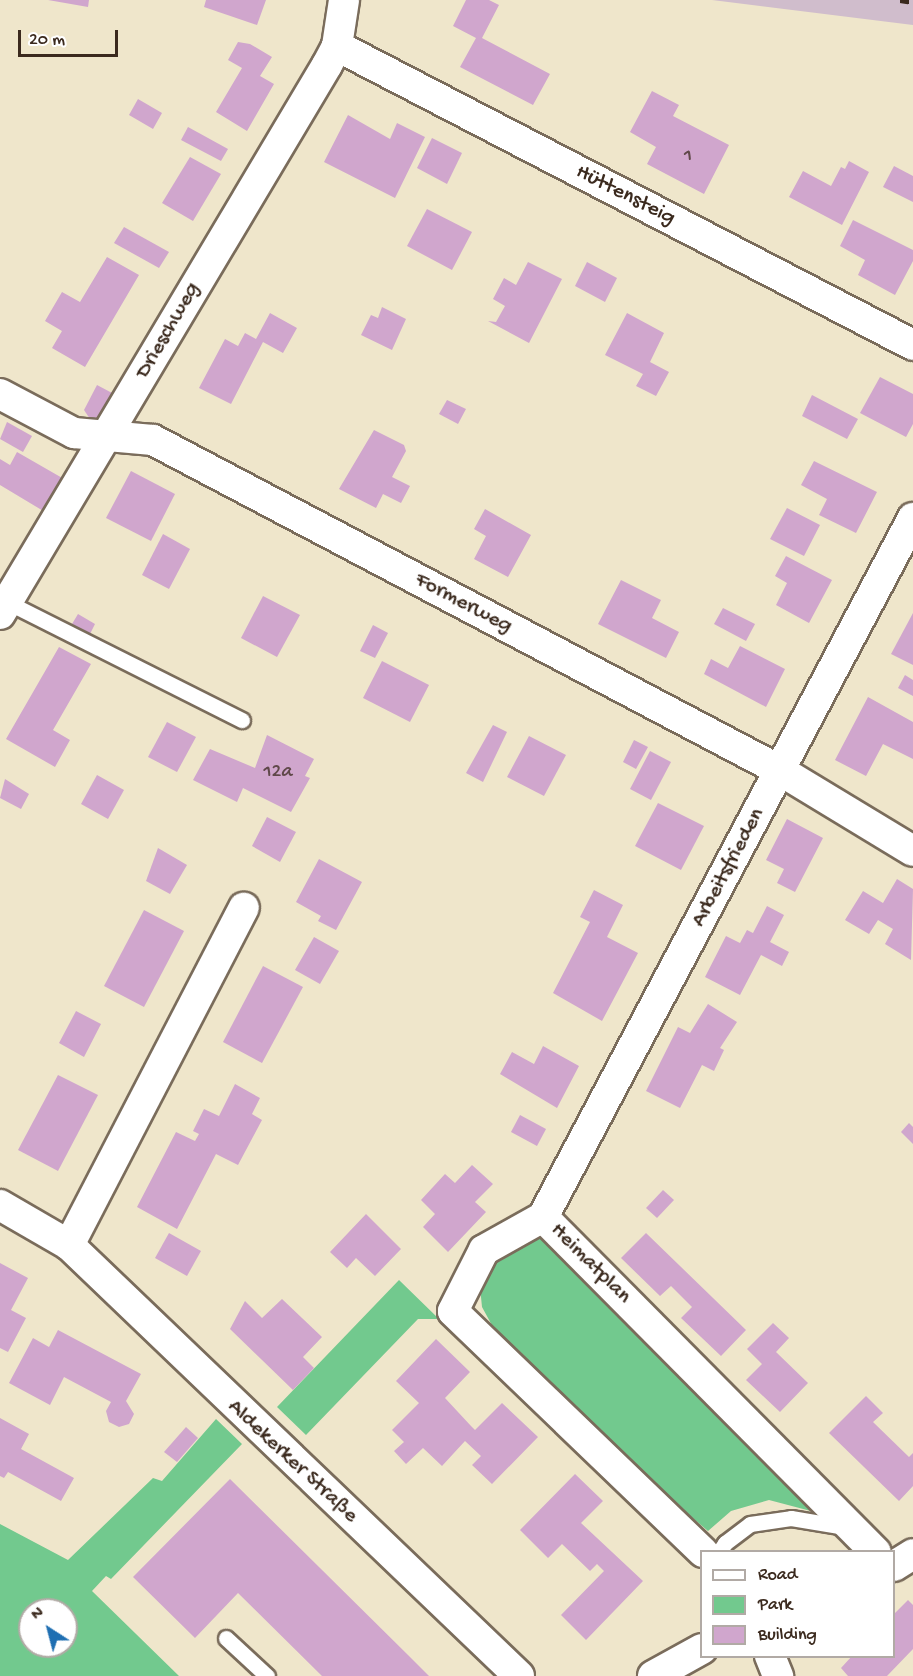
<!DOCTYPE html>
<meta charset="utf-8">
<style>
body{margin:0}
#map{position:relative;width:913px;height:1676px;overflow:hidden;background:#efe6cb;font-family:"Gochi Hand",sans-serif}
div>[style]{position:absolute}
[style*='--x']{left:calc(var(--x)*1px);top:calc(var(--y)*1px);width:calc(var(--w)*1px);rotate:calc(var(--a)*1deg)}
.industrial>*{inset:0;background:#d0bdcc}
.green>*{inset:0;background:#72c98e}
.building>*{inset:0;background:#d0a6cd}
.roads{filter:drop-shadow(2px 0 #7a6c5b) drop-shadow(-2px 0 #7a6c5b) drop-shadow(0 2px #7a6c5b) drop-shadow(0 -2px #7a6c5b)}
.service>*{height:15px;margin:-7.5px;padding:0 7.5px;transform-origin:7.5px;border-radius:7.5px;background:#fff}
.minor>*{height:30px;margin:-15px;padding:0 15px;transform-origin:15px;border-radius:15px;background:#fff}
.rail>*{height:4.5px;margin-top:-2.25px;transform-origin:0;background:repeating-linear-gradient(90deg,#3b2a1e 0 9px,transparent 0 13.5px)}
span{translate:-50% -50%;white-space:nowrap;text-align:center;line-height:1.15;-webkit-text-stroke:6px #fff;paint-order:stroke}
.number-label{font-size:20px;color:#60494a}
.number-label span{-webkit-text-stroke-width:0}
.street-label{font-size:22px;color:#3b2a1e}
.legend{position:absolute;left:700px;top:1550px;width:195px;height:108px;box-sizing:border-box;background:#fff;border:2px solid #b1aaa5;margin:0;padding:8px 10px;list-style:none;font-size:18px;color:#3b2a1e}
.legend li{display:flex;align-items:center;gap:12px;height:30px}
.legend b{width:30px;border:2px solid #b1aaa5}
.north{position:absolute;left:18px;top:1598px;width:60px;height:60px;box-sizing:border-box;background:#fff;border:2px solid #b1aaa5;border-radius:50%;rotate:324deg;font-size:16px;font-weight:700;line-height:24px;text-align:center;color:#3b2a1e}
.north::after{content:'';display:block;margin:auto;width:21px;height:27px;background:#1f6fb2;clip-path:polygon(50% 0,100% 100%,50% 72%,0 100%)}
.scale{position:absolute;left:18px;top:30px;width:100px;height:27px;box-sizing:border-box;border:3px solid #3b2a1e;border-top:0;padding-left:8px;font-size:18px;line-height:21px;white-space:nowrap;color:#3b2a1e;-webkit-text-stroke:4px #fff;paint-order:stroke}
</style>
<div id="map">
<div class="industrial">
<div style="clip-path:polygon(712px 0,913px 0,913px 25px)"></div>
</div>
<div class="green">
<div style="clip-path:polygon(527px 1236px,541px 1238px,553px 1246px,826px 1515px,769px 1500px,731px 1511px,708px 1531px,668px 1497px,494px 1329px,482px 1307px,480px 1287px,494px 1261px)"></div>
<div style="clip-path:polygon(399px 1280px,439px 1319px,418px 1319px,306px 1435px,277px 1407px)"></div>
<div style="clip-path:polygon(evenodd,216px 1419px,242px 1444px,111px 1579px,106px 1576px,92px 1591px,179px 1676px,0 1676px,0 1524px,68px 1560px,153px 1478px,162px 1481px,216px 1419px,30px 1610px,66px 1610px,66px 1646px,30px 1646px,30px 1610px)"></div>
</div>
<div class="building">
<div style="clip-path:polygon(48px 0,89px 0,88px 7px)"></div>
<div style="clip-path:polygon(206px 0,266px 0,257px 25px,204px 7px)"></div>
<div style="clip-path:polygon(466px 0,489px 0,499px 5px,482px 38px,550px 74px,533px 105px,460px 67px,476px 38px,453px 26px)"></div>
<div style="clip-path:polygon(238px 42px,250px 44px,272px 57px,260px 76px,274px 84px,247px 131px,216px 112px,242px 68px,228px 60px)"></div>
<div style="clip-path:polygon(652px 91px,679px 105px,673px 116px,729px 145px,704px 194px,647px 164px,656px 147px,630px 132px)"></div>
<div style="clip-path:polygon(138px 99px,162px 113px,153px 129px,129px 115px)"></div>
<div style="clip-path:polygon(348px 115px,390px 139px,397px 123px,425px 137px,395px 198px,324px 162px)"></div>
<div style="clip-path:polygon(188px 127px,228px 149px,221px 161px,181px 140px)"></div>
<div style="clip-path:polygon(432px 138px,462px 153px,447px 184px,417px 168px)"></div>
<div style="clip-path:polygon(190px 157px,221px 174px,193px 221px,162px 203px)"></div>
<div style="clip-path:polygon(849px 161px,869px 172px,842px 225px,789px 197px,803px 171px,831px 186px,841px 167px,845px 169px)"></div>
<div style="clip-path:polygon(894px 166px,913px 176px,913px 202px,883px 187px)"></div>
<div style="clip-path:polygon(427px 209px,472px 232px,452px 270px,407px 246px)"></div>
<div style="clip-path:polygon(853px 220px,913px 250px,913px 261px,895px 295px,858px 275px,865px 260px,840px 246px)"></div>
<div style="clip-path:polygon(124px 227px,169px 252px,159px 268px,114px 243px)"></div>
<div style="clip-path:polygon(107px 257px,139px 275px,85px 367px,52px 348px,62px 331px,45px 321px,62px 292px,80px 302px)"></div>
<div style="clip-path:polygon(528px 262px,562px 279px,529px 343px,488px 321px,496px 322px,505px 306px,493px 299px,504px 278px,516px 285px)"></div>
<div style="clip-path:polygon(587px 262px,617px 278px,605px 302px,575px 286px)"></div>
<div style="clip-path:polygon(382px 307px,406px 319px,392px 350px,361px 335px,371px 315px,378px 318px)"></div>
<div style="clip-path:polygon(270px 313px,297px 328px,283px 353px,263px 342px,231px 404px,199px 388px,225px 339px,238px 346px,245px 333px,256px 339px)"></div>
<div style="clip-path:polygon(627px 313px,664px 333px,650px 362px,669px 372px,656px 396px,636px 386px,643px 374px,605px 355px)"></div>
<div style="clip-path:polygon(880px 377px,913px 394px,913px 424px,906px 437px,860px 413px)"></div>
<div style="clip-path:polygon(97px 385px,114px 394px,101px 417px,92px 422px,84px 410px)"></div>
<div style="clip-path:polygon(812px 395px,858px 419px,847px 439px,802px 416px)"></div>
<div style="clip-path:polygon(447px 400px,466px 409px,458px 424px,439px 414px)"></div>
<div style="clip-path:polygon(7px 422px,32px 436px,23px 452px,0 439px)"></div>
<div style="clip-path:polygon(374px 430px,404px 445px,406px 451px,392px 477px,410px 486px,401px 503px,383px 494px,376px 508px,339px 489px)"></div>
<div style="clip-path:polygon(17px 452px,64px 479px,45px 512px,0 485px,0 459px,10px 465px)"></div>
<div style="clip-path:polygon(814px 461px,877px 492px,856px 533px,819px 515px,827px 499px,801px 485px)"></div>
<div style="clip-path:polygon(131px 471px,175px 494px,151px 541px,106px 518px)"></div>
<div style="clip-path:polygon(787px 508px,820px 525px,804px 556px,770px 539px)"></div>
<div style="clip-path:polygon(485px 509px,531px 535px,508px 577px,474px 559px,486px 536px,474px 529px)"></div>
<div style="clip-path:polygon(163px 534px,190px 549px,169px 589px,142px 575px)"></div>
<div style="clip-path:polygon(786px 556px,832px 580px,809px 623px,776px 605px,787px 583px,775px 576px)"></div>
<div style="clip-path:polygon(621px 580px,661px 600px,652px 618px,679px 632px,666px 658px,598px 624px)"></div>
<div style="clip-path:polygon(263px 596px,300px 615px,277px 657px,241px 638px)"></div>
<div style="clip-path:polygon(723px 608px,755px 624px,746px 641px,714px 624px)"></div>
<div style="clip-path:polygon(913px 613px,913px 665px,891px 654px)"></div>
<div style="clip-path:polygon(78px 614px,95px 624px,90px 634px,72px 624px)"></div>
<div style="clip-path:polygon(373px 625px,388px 633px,375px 658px,360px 651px)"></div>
<div style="clip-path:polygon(740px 646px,785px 669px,766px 707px,704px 674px,711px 659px,728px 668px)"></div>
<div style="clip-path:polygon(59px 647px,91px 664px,53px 730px,70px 740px,55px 767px,6px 739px)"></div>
<div style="clip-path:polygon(382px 661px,429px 685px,410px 722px,363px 698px)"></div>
<div style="clip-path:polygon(905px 675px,913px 680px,913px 696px,898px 688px)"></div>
<div style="clip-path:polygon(868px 697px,913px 722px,913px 759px,883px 744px,866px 776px,835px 760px)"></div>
<div style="clip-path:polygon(167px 722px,196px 737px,177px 772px,148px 757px)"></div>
<div style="clip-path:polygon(493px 725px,507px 732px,483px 782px,466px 773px)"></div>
<div style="clip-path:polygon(267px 735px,314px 759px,305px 776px,310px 778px,291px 812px,243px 788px,237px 802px,193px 780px,210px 749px,255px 768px)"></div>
<div style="clip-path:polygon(529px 736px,566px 755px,544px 796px,507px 777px)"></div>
<div style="clip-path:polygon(634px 740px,648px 747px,636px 769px,623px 762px)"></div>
<div style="clip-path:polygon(650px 751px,671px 762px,651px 800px,630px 789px)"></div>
<div style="clip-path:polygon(97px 775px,124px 790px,108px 819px,81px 804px)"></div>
<div style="clip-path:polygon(5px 779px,29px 794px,21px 809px,0 798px)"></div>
<div style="clip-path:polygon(658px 803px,704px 826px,681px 870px,635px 846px)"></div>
<div style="clip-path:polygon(267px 817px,296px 832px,280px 862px,252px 846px)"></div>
<div style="clip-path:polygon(787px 819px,823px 838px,795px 892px,777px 883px,784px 869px,766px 860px)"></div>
<div style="clip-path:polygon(158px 848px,187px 865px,170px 894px,146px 881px)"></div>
<div style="clip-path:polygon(319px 859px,362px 882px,336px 930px,318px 921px,321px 916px,296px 902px)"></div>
<div style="clip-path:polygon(897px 879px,913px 889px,911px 960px,885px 944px,893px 929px,878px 920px,869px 934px,845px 920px,863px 891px,883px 903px)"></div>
<div style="clip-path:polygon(594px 890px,623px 905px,607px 937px,638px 953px,602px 1021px,553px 993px,590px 922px,580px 917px)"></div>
<div style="clip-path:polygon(767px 906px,784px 915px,770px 942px,789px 952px,782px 966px,761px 955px,740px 995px,705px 977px,726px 936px,740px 943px,747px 930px,753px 933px)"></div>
<div style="clip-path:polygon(144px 910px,184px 931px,144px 1007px,104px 986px)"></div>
<div style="clip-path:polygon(314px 937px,339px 951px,320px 984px,295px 970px)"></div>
<div style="clip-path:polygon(263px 966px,303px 987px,262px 1063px,223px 1042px)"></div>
<div style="clip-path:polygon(708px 1004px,737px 1022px,720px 1048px,724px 1050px,714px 1071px,702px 1065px,680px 1108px,646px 1091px,678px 1027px,690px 1033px)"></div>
<div style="clip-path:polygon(76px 1011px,101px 1024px,84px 1057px,59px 1043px)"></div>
<div style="clip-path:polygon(543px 1046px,579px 1066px,557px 1108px,500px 1074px,512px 1052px,534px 1064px)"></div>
<div style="clip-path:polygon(58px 1075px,98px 1095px,58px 1171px,18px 1150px)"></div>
<div style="clip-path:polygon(235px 1084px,260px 1098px,252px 1114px,262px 1120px,238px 1165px,216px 1154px,177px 1229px,137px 1207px,176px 1132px,195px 1141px,199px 1134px,193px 1131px,204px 1109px,219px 1116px)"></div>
<div style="clip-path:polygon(520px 1115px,546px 1129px,537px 1146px,511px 1132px)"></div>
<div style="clip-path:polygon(909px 1123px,913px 1127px,913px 1144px,901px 1132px)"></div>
<div style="clip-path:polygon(472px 1165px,493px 1184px,475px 1202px,486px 1212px,448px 1252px,423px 1227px,435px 1214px,421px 1200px,445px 1174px,455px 1183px)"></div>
<div style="clip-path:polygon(663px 1190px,674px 1200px,657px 1218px,646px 1208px)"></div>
<div style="clip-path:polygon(366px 1214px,401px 1249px,375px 1276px,356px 1258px,347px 1268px,330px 1252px)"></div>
<div style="clip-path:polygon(169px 1233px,201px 1251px,187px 1276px,155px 1258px)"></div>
<div style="clip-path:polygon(646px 1233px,746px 1330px,721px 1356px,681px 1318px,692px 1307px,671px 1286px,660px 1296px,621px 1258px)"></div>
<div style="clip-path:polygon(0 1263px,28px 1278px,11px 1310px,26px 1318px,8px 1352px,0 1348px)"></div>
<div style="clip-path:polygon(282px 1299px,322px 1337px,303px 1357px,314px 1368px,293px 1390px,230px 1329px,245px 1301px,262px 1318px)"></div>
<div style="clip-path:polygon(773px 1323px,789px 1338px,776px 1352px,808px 1383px,780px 1412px,746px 1380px,762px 1364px,747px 1349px)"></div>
<div style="clip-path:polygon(58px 1330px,141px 1374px,126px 1401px,134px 1414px,129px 1424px,119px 1427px,109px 1422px,106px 1411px,111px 1402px,64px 1377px,50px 1405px,9px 1383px,33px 1338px,49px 1347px)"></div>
<div style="clip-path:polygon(436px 1339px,470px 1372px,445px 1398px,471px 1426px,475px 1430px,502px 1403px,538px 1437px,492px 1484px,472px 1465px,481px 1456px,465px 1441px,442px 1466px,423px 1448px,406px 1464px,394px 1451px,404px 1442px,392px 1430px,419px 1403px,396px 1381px)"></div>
<div style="clip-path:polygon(866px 1396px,883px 1413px,873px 1422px,909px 1457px,913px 1453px,913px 1486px,899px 1501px,829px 1433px)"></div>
<div style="clip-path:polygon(0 1418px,29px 1434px,21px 1449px,74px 1478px,61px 1501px,8px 1472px,4px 1478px,0 1476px)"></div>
<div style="clip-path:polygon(186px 1427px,198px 1438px,177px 1462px,164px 1452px)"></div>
<div style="clip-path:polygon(575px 1474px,603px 1501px,581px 1523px,643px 1581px,586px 1640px,561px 1615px,604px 1571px,597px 1564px,590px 1571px,562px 1544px,548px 1558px,520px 1530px)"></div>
<div style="clip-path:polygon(230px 1479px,408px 1655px,429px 1676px,322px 1676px,238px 1593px,195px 1638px,133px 1577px)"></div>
<div style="clip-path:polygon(908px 1600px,913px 1605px,913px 1649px,887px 1676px,848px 1676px,841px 1668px,852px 1656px,894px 1656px,894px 1614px)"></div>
</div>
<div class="roads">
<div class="service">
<div style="--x:7;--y:602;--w:263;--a:26.7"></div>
<div style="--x:719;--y:1552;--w:11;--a:-56"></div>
<div style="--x:725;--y:1543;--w:31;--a:-37"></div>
<div style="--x:750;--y:1524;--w:41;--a:-8.3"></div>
<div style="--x:791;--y:1518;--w:55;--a:9.5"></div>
<div style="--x:226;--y:1638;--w:56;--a:42.8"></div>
</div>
<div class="minor">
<div style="--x:337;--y:46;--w:649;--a:27.43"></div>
<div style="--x:0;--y:394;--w:84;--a:27.8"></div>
<div style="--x:74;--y:433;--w:79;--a:5.1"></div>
<div style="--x:153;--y:440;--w:710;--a:27.79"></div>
<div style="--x:781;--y:771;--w:154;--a:31.2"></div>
<div style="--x:0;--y:614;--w:639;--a:-59.22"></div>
<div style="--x:327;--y:65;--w:21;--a:-62"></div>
<div style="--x:337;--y:46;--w:47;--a:-81.3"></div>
<div style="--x:0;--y:1205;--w:80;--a:30.1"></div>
<div style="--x:69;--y:1245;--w:623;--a:43.76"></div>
<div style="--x:543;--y:1217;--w:791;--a:-62.11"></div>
<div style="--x:69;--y:1245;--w:380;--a:-62.6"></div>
<div style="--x:703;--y:1552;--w:347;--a:-136.1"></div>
<div style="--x:453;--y:1311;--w:68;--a:-63.1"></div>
<div style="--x:484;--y:1250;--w:68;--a:-29.2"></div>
<div style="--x:543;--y:1217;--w:472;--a:45.2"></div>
<div style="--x:894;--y:1566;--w:22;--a:-32"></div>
<div style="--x:770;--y:1656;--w:22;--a:68"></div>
<div style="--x:653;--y:1676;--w:56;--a:-28.9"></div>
</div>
</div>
<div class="rail">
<div style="--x:900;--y:0;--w:13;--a:9"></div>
</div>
<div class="number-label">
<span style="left:688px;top:156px">1</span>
<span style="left:278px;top:772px">12a</span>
</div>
<div class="street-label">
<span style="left:625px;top:196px;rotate:27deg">Hüttensteig</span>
<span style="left:169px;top:331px;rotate:-60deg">Drieschweg</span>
<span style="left:463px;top:604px;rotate:28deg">Formerweg</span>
<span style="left:729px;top:868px;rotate:-62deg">Arbeitsfrieden</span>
<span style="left:590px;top:1264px;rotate:45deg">Heimatplan</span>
<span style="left:292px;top:1462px;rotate:43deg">Aldekerker Straße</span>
</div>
<ul class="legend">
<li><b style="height:8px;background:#fff"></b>Road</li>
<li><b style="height:16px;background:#72c98e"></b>Park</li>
<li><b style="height:16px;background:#d0a6cd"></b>Building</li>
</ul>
<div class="north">N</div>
<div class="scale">20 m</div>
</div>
